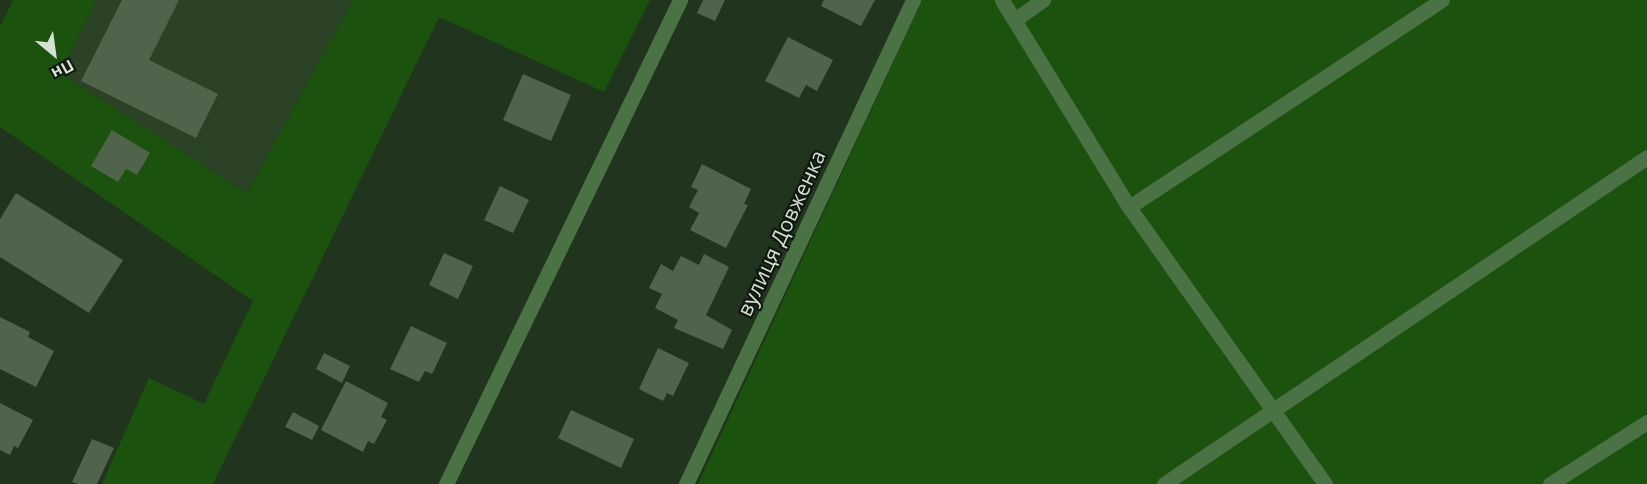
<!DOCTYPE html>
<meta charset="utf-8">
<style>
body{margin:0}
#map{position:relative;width:1647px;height:484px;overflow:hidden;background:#21341d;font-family:"Open Sans",sans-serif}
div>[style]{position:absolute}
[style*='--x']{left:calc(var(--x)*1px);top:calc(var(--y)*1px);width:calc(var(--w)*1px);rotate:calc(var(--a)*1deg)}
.built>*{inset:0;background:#2b4226}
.green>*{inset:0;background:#1b520e}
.building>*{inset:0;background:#4f644b}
.minor>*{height:15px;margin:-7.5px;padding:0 7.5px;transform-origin:7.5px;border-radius:7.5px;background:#4b7244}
span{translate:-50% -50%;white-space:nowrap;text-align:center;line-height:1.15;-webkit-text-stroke:4.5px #10190f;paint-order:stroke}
.street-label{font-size:21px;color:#d5e1d3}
.north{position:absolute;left:24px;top:24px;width:60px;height:60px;-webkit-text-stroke:4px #10190f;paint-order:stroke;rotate:151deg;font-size:16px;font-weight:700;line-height:24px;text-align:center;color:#d5e1d3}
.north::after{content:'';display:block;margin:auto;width:21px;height:27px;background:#d5e1d3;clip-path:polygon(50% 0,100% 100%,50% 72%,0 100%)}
</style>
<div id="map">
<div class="built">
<div style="clip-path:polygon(97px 0,353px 0,247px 193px,60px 73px)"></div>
</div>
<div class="green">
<div style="clip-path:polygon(13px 0,97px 0,60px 73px,247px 193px,353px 0,650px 0,604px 92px,439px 17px,213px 484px,102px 484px,149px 378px,204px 404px,253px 301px,0 127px,0 27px)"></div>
<div style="clip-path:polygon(922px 0,1647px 0,1647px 484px,698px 484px)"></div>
</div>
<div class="building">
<div style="clip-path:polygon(122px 0,179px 0,149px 60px,218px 94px,196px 138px,81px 81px)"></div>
<div style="clip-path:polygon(703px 0,725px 0,715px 21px,697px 13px)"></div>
<div style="clip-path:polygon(824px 0,875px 0,861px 26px,821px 6px)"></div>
<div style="clip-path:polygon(788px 37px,833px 60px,817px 91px,806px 85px,799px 98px,765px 81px)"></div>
<div style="clip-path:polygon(523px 74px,571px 95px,551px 141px,503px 120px)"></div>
<div style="clip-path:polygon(112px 130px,150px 153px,137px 175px,126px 169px,118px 182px,91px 166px)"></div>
<div style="clip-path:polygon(702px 164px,751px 189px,744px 204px,748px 205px,726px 248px,690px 230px,699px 213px,689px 207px,698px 190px,691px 187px)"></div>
<div style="clip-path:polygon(500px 186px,529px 200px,513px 233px,484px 220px)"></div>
<div style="clip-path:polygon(16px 193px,123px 260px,89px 313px,0 257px,0 219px)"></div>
<div style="clip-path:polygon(444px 253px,473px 266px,458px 299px,429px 285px)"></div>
<div style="clip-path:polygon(704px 254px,729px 267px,706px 315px,732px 330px,723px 349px,674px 328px,678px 320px,655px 308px,662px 294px,649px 288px,661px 264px,673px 271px,681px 256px,699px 265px)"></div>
<div style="clip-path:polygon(0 317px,30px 332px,28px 337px,54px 351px,36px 387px,0 369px)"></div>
<div style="clip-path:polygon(411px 326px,447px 343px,432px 374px,425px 371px,419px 382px,390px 369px)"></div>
<div style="clip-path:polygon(658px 348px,689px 363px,673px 396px,667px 393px,663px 401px,639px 389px)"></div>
<div style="clip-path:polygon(324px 353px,350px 366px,342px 383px,316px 369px)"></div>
<div style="clip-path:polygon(346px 381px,388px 403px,381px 417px,387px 420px,374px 444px,368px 441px,363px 452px,321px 430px)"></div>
<div style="clip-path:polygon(0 403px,33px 420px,18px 448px,14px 446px,10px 455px,0 450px)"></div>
<div style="clip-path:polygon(571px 410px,634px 439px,621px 468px,558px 438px)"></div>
<div style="clip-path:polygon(293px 412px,319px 426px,312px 440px,285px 427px)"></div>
<div style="clip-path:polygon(92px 439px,114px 448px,97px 484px,78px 484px,72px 482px)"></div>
</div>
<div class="minor">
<div style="--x:1002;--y:0;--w:243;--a:58.5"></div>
<div style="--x:1129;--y:207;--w:339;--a:54.7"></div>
<div style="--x:1017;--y:18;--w:32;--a:-35"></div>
<div style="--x:1129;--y:207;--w:375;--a:-33.5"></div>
<div style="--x:446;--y:484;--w:538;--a:-64.2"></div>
<div style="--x:686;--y:484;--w:535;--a:-64.87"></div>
<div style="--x:1164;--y:484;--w:583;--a:-34.1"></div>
<div style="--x:1550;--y:484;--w:115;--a:-32.6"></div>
</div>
<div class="street-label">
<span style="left:781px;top:233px;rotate:-65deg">вулиця Довженка</span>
</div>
<div class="north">Пн</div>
</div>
